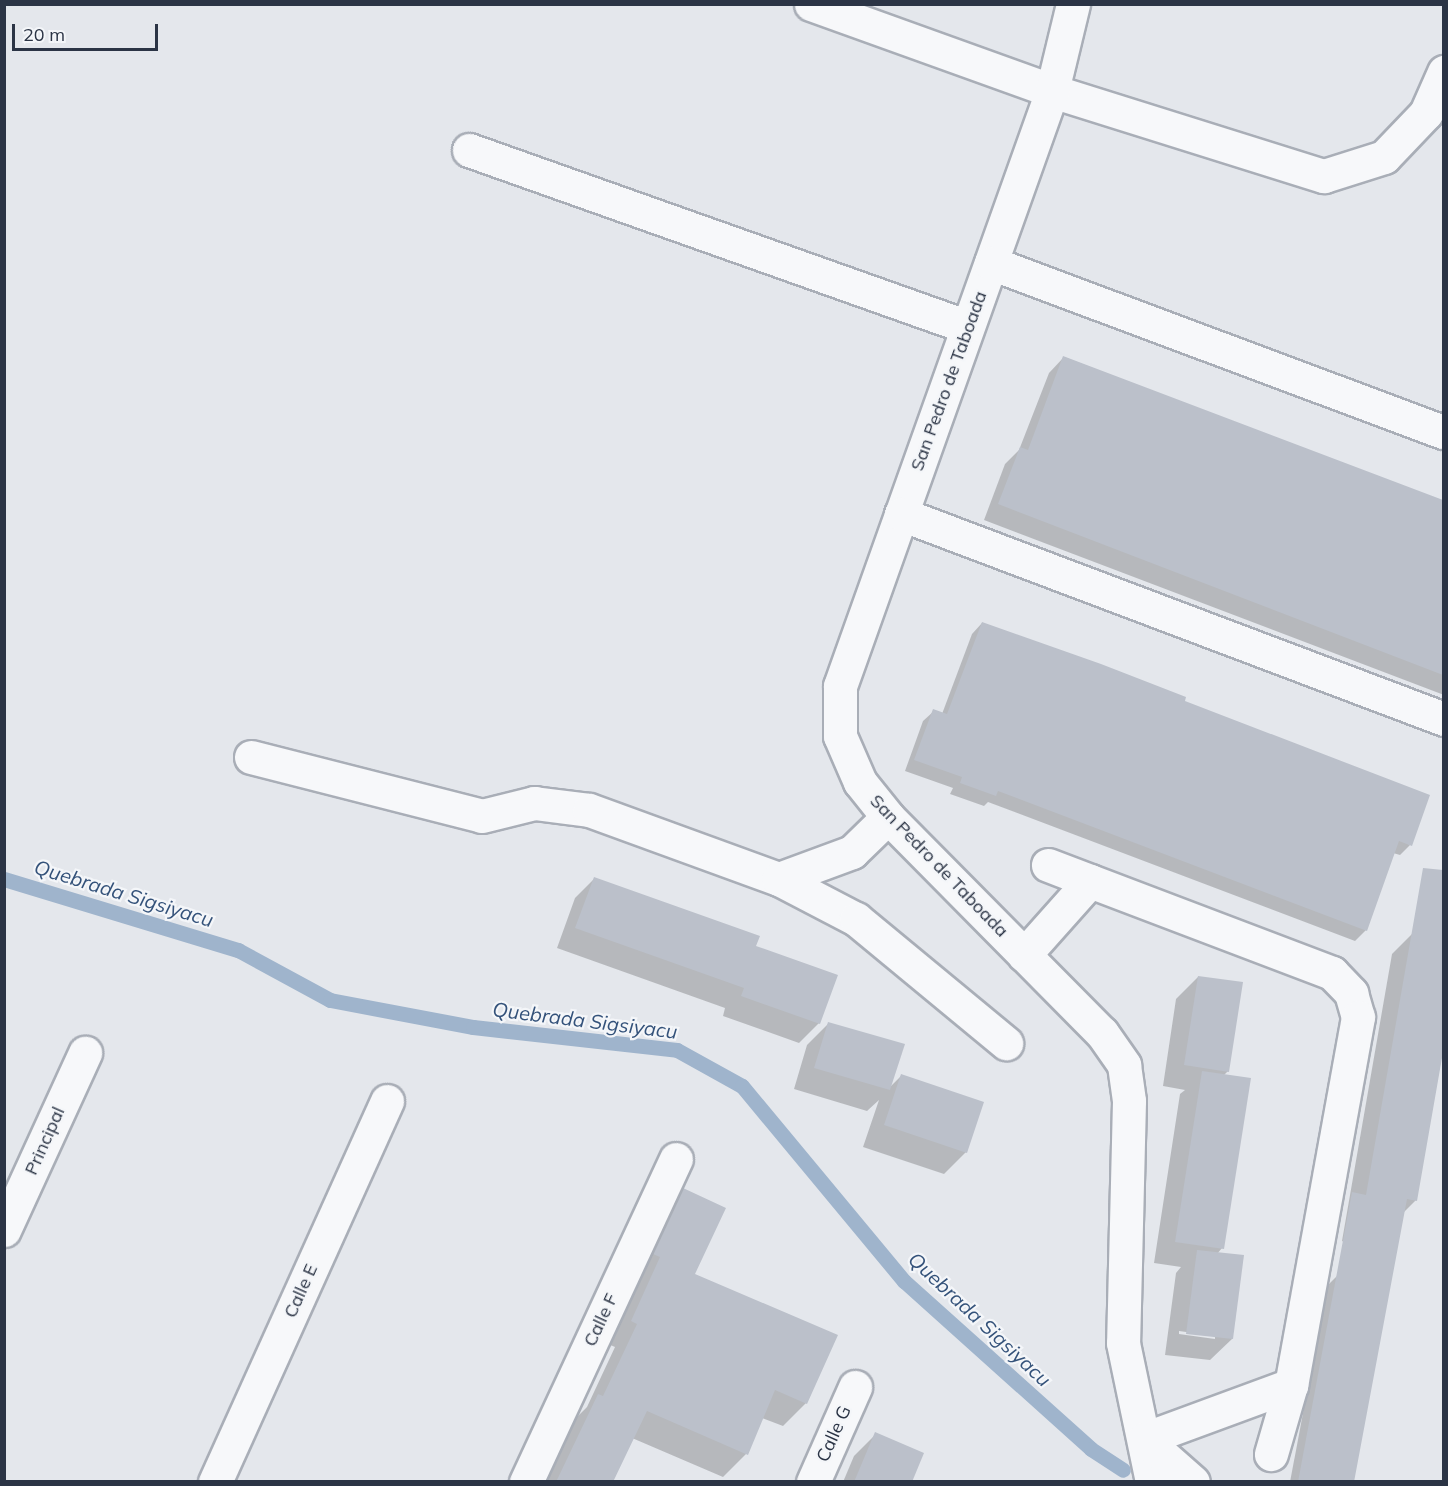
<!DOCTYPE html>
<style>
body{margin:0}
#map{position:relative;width:1448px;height:1486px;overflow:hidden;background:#e4e7ec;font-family:Mulish,sans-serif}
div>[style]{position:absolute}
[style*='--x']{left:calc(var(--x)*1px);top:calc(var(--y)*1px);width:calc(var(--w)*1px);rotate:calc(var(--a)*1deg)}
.shadow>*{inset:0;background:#0003}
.stream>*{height:15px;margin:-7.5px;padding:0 7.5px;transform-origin:7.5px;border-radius:7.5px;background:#9fb4cc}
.building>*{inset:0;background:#bbc0ca}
.roads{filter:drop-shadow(2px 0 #a9aeb7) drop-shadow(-2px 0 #a9aeb7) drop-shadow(0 2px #a9aeb7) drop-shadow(0 -2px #a9aeb7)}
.street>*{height:33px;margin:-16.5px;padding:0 16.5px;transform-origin:16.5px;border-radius:16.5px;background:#f7f8fa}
span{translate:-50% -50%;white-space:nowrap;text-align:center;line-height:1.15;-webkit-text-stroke:4.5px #f4f6f9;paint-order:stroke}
.street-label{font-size:18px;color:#2b3445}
.water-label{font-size:20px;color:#34527a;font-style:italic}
.frame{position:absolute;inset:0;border:6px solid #2b3445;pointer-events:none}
.scale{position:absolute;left:12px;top:24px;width:146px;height:27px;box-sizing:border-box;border:3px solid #2b3445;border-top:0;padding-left:8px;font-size:18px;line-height:21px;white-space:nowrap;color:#2b3445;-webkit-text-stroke:4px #f4f6f9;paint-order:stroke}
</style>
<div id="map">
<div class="shadow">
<div style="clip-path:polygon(1064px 357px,1444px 503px,1444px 695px,984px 520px,1005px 464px,1019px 450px,1049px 373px)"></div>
<div style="clip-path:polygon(982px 623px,1183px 702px,1410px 845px,1400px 855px,1393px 853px,1366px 930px,1355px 941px,988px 802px,984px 806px,950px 794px,953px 788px,905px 771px,923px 721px,934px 711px,942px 714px,972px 634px)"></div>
<div style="clip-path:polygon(594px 879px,754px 946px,819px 1023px,799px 1043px,723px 1016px,725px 1008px,557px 948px,575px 898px)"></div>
<div style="clip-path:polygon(1412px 934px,1444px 939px,1444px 1043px,1416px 1200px,1403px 1213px,1378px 1260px,1342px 1241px,1392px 954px)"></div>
<div style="clip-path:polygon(evenodd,1198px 977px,1228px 1071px,1223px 1076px,1222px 1248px,1217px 1254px,1232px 1339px,1210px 1360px,1165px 1355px,1176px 1273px,1181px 1267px,1154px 1263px,1180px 1094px,1185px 1090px,1163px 1086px,1176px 999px,1198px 977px,1179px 1331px,1215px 1336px,1215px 1339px,1179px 1334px,1179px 1331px)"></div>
<div style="clip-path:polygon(829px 1023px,889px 1088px,901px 1076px,966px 1152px,944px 1174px,863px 1147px,879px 1100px,867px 1111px,794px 1089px,807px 1045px)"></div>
<div style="clip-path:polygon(683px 1190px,693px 1274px,806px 1403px,783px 1426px,762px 1418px,746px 1454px,723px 1477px,632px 1438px,607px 1482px,544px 1482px,575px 1419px,587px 1407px,615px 1347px,608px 1344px,638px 1281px,630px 1277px,660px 1213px)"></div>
<div style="clip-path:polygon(1338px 1275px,1353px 1482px,1290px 1482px,1327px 1286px)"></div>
<div style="clip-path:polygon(876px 1434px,910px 1482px,843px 1482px,854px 1456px)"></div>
</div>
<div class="stream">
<div style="--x:4;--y:879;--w:245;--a:16.9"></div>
<div style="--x:238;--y:950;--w:105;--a:28.5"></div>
<div style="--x:330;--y:1000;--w:146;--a:10.7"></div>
<div style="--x:473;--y:1027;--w:205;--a:6.4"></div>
<div style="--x:677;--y:1050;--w:74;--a:29"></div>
<div style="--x:742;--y:1086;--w:254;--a:50.3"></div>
<div style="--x:904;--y:1281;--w:251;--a:41.9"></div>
<div style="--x:1091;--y:1449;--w:38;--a:33"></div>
</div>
<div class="building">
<div style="clip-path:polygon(1063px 356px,1443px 500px,1443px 675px,998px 504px,1020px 447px,1028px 450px)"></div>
<div style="clip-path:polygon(982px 622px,1101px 664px,1186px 697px,1185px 701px,1430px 795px,1412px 846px,1399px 841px,1367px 931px,998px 791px,996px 796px,960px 783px,962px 777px,914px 760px,933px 709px,947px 714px)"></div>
<div style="clip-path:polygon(1423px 868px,1443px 870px,1443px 1052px,1417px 1201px,1407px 1199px,1354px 1482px,1298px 1482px,1352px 1192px,1366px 1195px)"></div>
<div style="clip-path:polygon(594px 877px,760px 936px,756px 946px,838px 975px,820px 1024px,741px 996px,744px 988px,575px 928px)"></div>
<div style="clip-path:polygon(1198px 976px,1243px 982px,1229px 1072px,1184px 1065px)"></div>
<div style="clip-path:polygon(828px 1022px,905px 1044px,890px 1090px,814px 1068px)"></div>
<div style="clip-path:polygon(1202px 1071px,1251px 1078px,1224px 1249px,1175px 1242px)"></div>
<div style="clip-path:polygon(901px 1074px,984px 1102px,967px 1153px,884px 1125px)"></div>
<div style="clip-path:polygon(683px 1188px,726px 1208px,695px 1274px,838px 1335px,807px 1404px,775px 1390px,748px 1455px,647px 1411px,613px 1482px,556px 1482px,598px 1394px,603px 1396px,637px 1324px,631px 1321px,660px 1257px,653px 1254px)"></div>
<div style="clip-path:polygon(1197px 1250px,1244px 1255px,1233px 1339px,1186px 1334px)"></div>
<div style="clip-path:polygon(875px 1432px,924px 1453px,912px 1482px,854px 1482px)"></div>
</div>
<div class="roads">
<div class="street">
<div style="--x:811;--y:4;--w:256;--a:19.8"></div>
<div style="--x:1052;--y:91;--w:285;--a:17.4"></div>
<div style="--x:1324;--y:176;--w:63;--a:-17.6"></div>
<div style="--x:1384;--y:157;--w:61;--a:-46.3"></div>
<div style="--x:1426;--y:113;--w:45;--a:-66.3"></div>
<div style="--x:1073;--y:4;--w:89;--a:103.6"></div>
<div style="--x:1052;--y:91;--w:632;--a:109.61"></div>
<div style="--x:840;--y:686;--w:50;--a:90"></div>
<div style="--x:840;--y:736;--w:50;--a:66.5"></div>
<div style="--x:860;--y:782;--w:45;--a:51.3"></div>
<div style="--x:888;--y:817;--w:304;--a:45.3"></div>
<div style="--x:1102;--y:1033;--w:39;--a:55"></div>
<div style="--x:1124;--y:1065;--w:36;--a:82"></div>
<div style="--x:1129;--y:1101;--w:242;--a:91.4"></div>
<div style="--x:1123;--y:1343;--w:142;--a:78.2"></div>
<div style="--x:469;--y:150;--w:529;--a:19.53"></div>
<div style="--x:991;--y:263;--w:483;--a:20.5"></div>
<div style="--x:901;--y:514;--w:580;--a:20.68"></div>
<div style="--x:251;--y:757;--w:238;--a:14.3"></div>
<div style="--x:482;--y:816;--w:54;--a:-14"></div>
<div style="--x:534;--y:803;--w:55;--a:7.3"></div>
<div style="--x:589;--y:810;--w:202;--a:20"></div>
<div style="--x:779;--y:879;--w:87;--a:27.5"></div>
<div style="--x:856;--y:919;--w:195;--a:39.6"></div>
<div style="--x:779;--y:879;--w:78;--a:-20.3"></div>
<div style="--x:852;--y:852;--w:50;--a:-44.2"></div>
<div style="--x:1090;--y:881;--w:259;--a:20.8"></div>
<div style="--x:1332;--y:973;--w:28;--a:46"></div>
<div style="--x:1351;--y:993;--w:25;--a:74"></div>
<div style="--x:1358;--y:1017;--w:374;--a:100.3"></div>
<div style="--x:1291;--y:1385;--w:72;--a:106.2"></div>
<div style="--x:1024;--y:955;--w:99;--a:-48.3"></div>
<div style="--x:1090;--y:881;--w:45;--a:-159.1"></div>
<div style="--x:4;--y:1230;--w:195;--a:-65.4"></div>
<div style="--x:1144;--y:1439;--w:157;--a:-20.2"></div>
<div style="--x:1144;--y:1439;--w:65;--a:41.3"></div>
<div style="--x:215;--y:1482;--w:418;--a:-65.7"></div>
<div style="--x:526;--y:1482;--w:356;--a:-65.1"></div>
<div style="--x:813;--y:1482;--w:104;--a:-66.1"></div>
</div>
</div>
<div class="street-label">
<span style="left:949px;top:381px;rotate:-70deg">San Pedro de Taboada</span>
<span style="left:939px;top:866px;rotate:46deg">San Pedro de Taboada</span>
<span style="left:45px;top:1141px;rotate:-66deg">Principal</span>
<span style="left:301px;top:1291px;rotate:-66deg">Calle E</span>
<span style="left:601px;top:1320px;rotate:-65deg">Calle F</span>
<span style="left:834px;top:1434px;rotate:-66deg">Calle G</span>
</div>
<div class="water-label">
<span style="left:124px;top:893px;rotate:17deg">Quebrada Sigsiyacu</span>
<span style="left:585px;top:1020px;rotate:7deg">Quebrada Sigsiyacu</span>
<span style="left:980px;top:1319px;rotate:43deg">Quebrada Sigsiyacu</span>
</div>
<div class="frame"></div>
<div class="scale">20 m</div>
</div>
